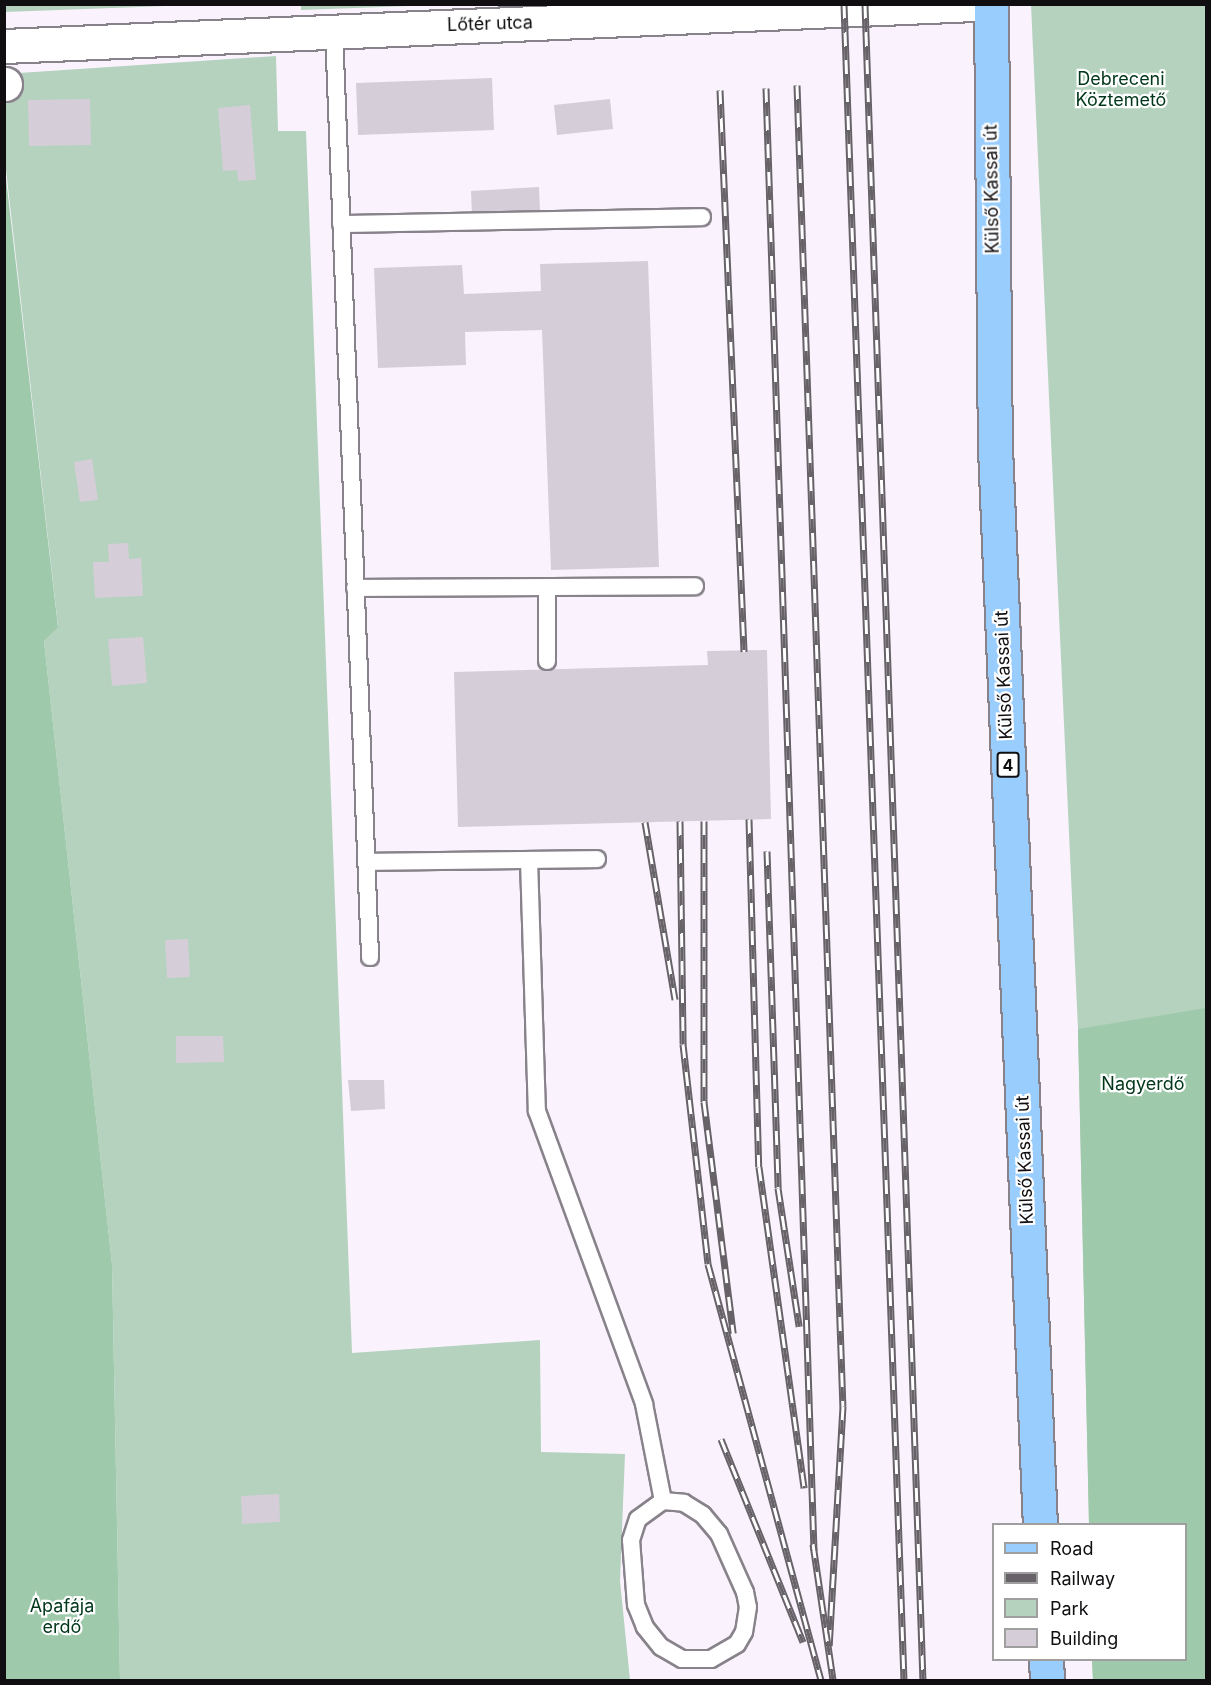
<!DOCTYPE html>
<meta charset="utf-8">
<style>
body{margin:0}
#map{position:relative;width:1211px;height:1685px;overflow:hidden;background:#faf3fd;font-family:Inter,sans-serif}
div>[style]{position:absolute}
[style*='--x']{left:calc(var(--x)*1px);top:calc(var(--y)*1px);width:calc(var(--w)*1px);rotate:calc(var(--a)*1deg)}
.green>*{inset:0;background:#b4d2bd}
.forest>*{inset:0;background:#9ec9ab}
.building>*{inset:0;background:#d5ced8}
.roads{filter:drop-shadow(2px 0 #88828b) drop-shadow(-2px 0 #88828b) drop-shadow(0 2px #88828b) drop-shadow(0 -2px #88828b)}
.lane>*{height:16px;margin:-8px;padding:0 8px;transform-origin:8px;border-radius:8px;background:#fff}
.street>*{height:33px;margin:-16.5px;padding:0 16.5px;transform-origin:16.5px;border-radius:16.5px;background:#fff}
.primary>*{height:33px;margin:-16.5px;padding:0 16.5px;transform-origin:16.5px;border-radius:16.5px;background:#99cdfd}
.rail>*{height:7px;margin-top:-3.5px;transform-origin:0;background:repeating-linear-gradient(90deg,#fff 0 14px,#666268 0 28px);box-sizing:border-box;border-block:2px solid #666268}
span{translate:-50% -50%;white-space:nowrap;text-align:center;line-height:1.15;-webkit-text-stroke:4.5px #fff;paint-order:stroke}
.shield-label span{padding:2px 4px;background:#fff;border:2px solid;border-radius:4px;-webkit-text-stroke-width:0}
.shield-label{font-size:16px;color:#100e11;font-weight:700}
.street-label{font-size:18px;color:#100e11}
.park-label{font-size:18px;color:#00371a}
.frame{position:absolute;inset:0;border:6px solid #100e11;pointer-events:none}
.legend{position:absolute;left:992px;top:1523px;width:195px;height:138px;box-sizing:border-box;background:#fff;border:2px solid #9f9fa0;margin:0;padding:8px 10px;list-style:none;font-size:18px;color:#100e11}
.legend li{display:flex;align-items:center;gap:12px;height:30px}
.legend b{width:30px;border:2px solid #9f9fa0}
</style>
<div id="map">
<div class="green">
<div style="clip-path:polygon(5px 4px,192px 4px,192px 5px,5px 12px)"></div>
<div style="clip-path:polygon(301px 5px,301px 4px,436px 5px,301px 10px)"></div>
<div style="clip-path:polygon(1031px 5px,1206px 5px,1206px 1680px,1093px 1680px,1092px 1660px,1186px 1660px,1186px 1524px,1089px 1524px,1078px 1029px)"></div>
<div style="clip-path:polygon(276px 56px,278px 131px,306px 131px,352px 1353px,540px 1340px,541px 1452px,625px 1454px,620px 1581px,630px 1680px,120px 1680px,112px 1264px,44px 641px,58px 626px,5px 161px,4px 74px)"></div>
</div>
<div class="forest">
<div style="clip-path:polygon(4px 161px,58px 627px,44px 641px,112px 1264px,120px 1680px,5px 1680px)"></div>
<div style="clip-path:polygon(1206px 1008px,1206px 1680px,1093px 1680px,1092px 1660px,1186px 1660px,1186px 1524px,1089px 1524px,1078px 1029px)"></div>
</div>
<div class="building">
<div style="clip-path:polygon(492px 78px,494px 130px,358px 135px,356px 83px)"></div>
<div style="clip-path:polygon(90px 99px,91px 145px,29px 146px,28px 100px)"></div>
<div style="clip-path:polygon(610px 99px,613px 129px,557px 135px,554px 105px)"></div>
<div style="clip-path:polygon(250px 105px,256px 180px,238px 181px,237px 170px,223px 171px,218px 108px)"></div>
<div style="clip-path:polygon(539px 187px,540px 211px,472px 215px,471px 191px)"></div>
<div style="clip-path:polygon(648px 261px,659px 567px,551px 570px,542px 330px,465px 332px,466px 365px,378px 368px,374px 268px,462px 265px,464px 294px,541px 291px,540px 264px)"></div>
<div style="clip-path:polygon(92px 459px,98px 500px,80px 502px,74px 462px)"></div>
<div style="clip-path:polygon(128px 543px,129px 559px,141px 558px,143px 596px,95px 598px,93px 562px,109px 562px,108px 544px)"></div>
<div style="clip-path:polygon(143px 637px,147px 683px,112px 686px,108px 639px)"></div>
<div style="clip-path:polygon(767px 650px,771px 819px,458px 827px,454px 672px,708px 665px,707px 651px)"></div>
<div style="clip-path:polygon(188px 939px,190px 977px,167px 978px,165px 940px)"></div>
<div style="clip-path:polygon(176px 1036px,223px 1036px,224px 1062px,176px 1063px)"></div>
<div style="clip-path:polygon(348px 1080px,384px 1080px,385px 1109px,351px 1111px)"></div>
<div style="clip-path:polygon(279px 1494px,280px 1522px,242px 1524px,241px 1496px)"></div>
</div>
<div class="roads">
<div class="lane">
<div style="--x:334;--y:31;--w:927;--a:87.77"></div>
<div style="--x:341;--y:224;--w:361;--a:-1.1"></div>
<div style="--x:547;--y:587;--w:74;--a:90"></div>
<div style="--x:355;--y:588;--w:340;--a:-0.3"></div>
<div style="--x:529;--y:860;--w:251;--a:88.2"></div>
<div style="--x:537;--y:1111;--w:312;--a:69.9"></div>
<div style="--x:644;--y:1404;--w:99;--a:78.9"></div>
<div style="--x:366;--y:862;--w:231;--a:-0.7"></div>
<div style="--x:663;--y:1501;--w:21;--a:5"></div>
<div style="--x:684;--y:1503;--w:22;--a:32"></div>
<div style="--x:703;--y:1515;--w:25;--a:50"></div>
<div style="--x:719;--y:1534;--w:64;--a:65.9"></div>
<div style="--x:745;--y:1592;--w:15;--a:79"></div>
<div style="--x:748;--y:1607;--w:25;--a:99"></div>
<div style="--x:744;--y:1632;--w:14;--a:120"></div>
<div style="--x:737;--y:1644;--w:30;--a:150"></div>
<div style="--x:711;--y:1659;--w:29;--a:180"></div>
<div style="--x:682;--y:1659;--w:24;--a:-150"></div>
<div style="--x:661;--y:1647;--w:26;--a:-129"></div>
<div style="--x:645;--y:1627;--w:24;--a:-112"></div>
<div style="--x:636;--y:1605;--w:65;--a:-94.4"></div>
<div style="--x:631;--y:1540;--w:22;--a:-72"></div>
<div style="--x:638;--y:1519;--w:31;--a:-36"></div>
</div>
<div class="street">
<div style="--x:4;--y:46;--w:972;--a:-2.48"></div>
<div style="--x:4;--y:84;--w:1;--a:0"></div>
</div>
<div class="primary">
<div style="--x:991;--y:4;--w:444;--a:89.5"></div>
<div style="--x:995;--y:448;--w:1077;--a:87.61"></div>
<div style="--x:1046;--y:1660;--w:20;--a:87"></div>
</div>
</div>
<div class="rail">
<div style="--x:844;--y:4;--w:1677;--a:87.95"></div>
<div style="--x:865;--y:4;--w:1677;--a:88.02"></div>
<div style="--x:797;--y:85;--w:1322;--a:88.01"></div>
<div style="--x:843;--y:1406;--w:240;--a:93.3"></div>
<div style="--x:766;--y:88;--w:1463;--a:88.12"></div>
<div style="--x:720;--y:90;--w:562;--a:87.55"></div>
<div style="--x:749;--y:819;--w:348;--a:88.4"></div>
<div style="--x:759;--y:1167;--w:324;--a:82"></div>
<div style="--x:680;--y:821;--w:223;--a:89.2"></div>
<div style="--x:683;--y:1044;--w:221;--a:83.5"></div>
<div style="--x:708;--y:1264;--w:431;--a:74.8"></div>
<div style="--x:704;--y:821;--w:281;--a:90"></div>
<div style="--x:704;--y:1102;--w:233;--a:82.8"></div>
<div style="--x:645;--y:822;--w:180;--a:80.4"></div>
<div style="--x:767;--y:851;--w:337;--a:88.1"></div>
<div style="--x:778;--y:1188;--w:140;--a:81.3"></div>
<div style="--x:721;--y:1439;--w:219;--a:68"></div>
<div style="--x:813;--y:1544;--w:137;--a:81.6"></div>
</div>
<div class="shield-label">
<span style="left:1008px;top:765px">4</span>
</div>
<div class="street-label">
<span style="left:490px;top:24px;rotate:-2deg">Lőtér utca</span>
<span style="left:992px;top:189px;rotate:-91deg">Külső Kassai út</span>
<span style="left:1004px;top:675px;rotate:-92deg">Külső Kassai út</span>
<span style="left:1025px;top:1160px;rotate:-92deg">Külső Kassai út</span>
</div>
<div class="park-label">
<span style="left:1121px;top:90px">Debreceni<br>Köztemető</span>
<span style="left:1143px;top:1084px">Nagyerdő</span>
<span style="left:62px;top:1617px">Apafája<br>erdő</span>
</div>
<div class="frame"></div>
<ul class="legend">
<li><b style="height:8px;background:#99cdfd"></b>Road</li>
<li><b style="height:8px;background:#666268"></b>Railway</li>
<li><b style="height:16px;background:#b4d2bd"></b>Park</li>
<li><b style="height:16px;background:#d5ced8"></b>Building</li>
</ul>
</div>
